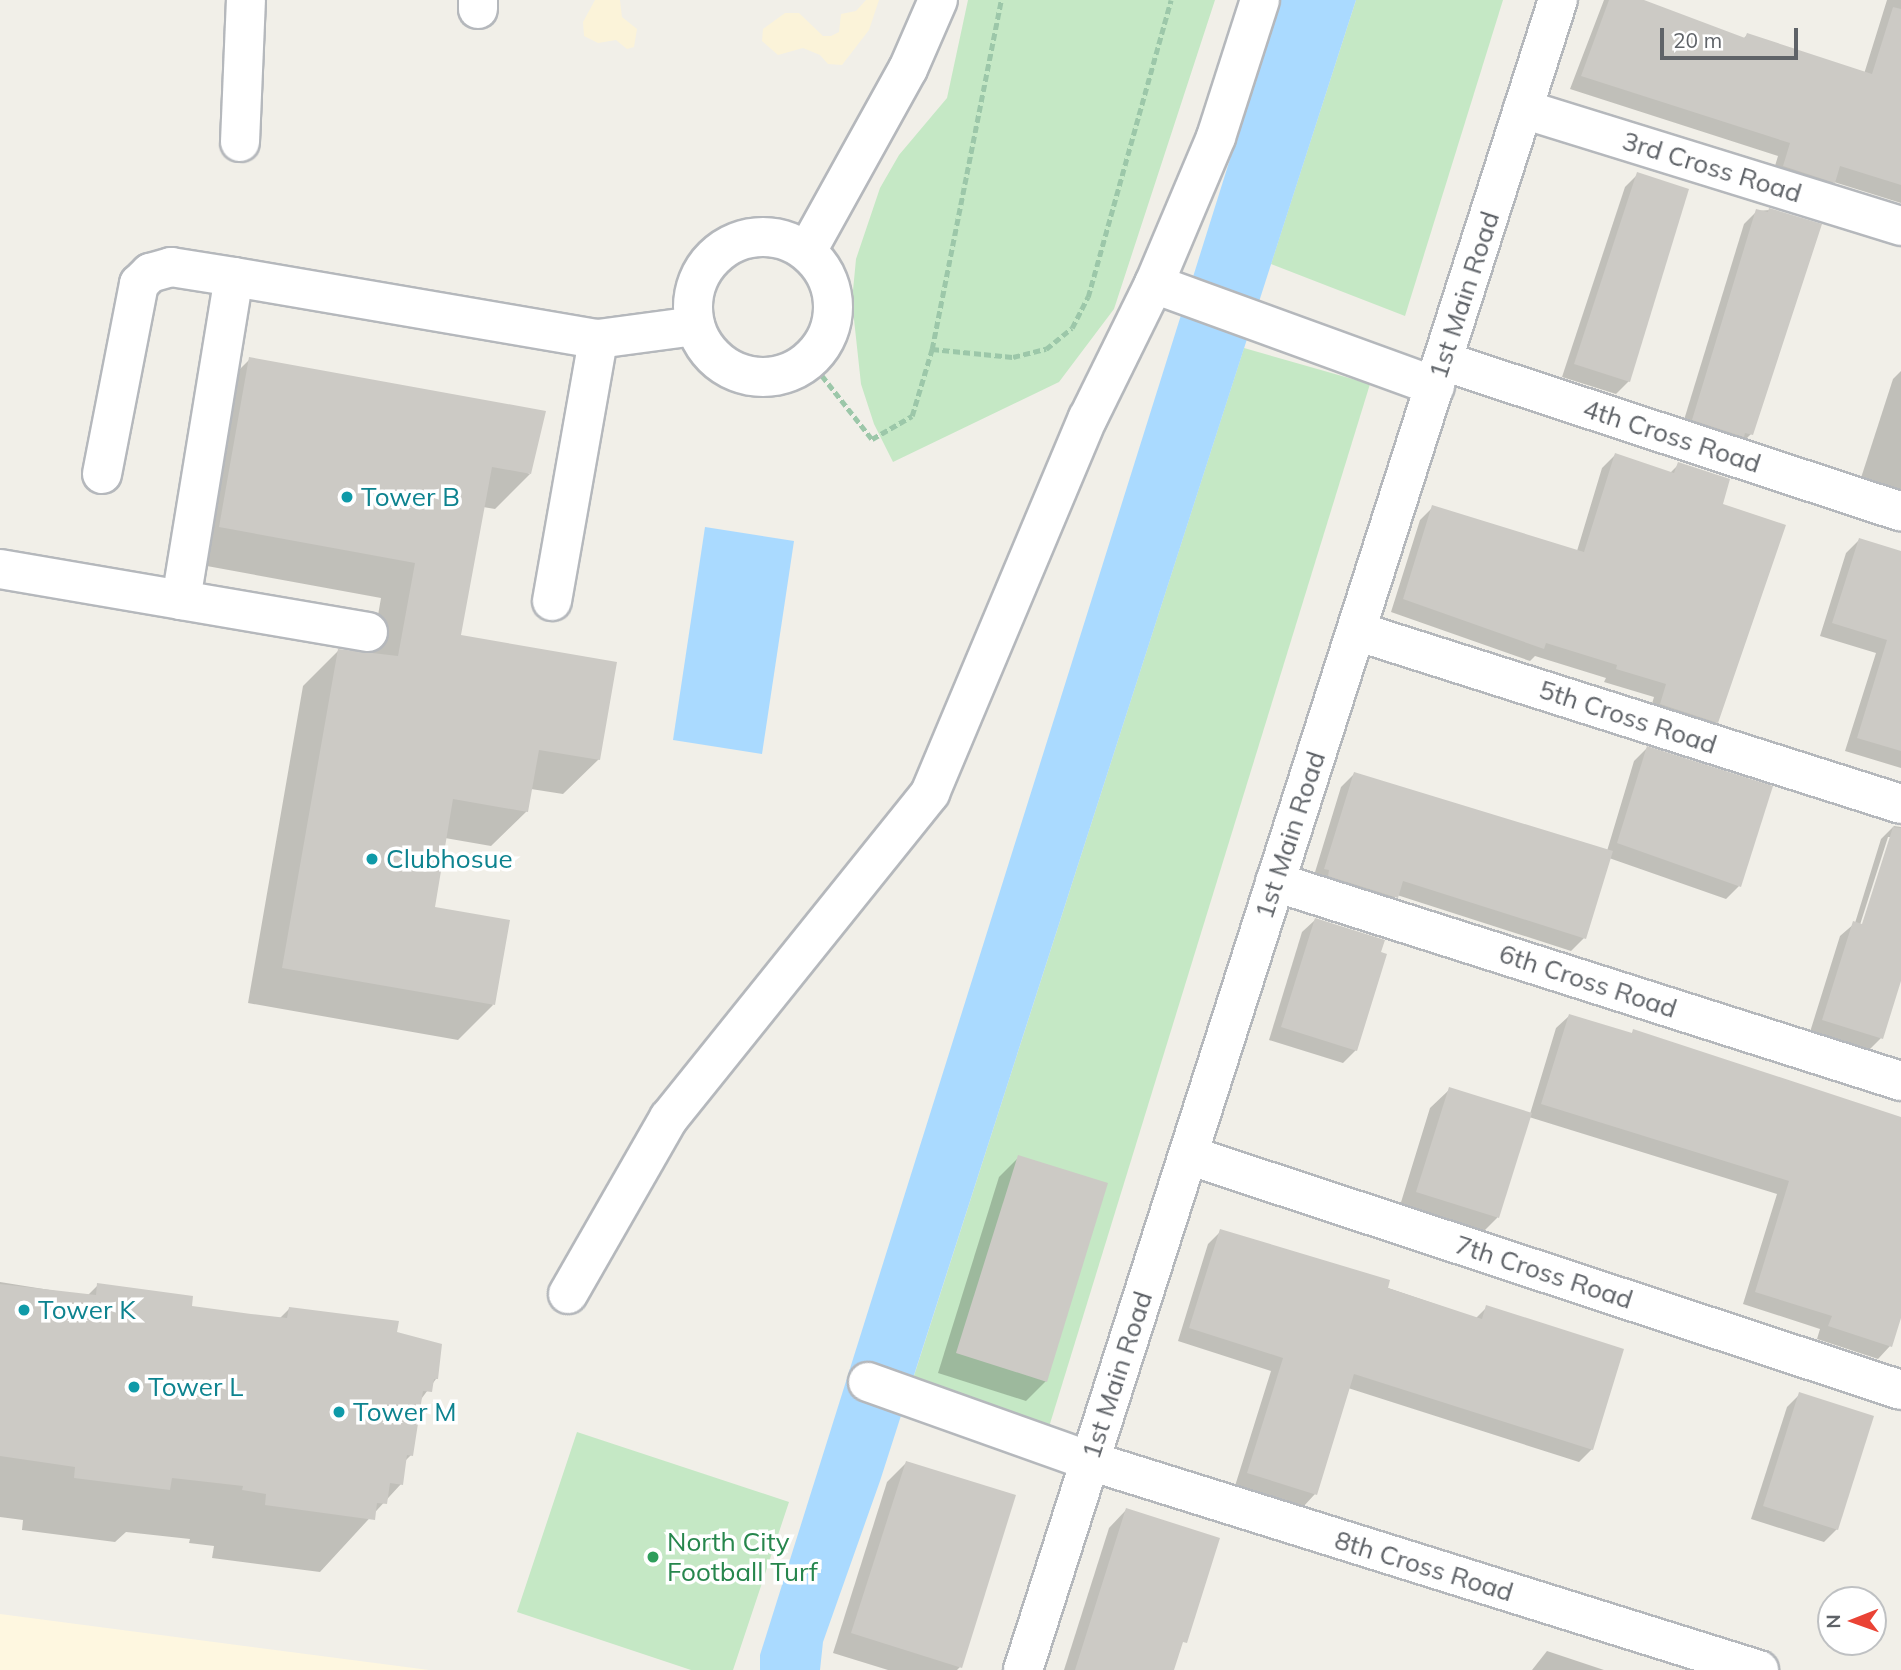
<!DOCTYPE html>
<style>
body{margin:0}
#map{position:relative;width:1901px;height:1670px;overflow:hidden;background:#f1efe8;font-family:Mulish,sans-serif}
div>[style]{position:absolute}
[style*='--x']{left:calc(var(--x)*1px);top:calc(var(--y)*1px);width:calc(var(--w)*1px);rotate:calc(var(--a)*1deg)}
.commercial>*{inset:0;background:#fef7e0}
.green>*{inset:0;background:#c5e8c5}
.sand>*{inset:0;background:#fbf3d9}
.water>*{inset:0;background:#aadaff}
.shadow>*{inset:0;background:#0003}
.building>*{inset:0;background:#cccac5}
.path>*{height:4.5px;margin-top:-2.25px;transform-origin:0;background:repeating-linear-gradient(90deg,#9cc7a9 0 7px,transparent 0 10.5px)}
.roads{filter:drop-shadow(2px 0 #b5b8bc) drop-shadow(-2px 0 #b5b8bc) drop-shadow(0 2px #b5b8bc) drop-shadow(0 -2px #b5b8bc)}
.minor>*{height:38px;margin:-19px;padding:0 19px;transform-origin:19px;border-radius:19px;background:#fff}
.minor>.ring{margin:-19px;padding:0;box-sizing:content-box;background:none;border:38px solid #fff;border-radius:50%}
.dots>*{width:19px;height:19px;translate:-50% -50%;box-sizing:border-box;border:4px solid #fff;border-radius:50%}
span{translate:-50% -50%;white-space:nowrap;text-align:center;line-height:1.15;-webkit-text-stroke:7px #fff;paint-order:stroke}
.street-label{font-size:26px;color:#5f6368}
.culture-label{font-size:26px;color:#0d838f}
.left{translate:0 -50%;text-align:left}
.leisure-label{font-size:26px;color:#27864d}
.north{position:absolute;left:1817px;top:1586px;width:70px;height:70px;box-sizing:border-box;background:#fff;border:2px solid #bfc1c3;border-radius:50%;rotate:269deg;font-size:19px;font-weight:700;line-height:28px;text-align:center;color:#5f6368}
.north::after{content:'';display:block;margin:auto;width:24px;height:32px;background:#ea4335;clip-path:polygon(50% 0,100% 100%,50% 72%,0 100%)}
.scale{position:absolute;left:1660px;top:28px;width:138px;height:32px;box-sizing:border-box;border:4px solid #5f6368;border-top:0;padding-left:9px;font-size:21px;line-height:24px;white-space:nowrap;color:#5f6368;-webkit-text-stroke:5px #fff;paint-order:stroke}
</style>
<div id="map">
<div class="commercial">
<div style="clip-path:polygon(0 1614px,429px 1670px,0 1670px)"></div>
</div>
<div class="green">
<div style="clip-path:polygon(968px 0,1215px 0,1114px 309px,1059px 382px,893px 462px,874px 424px,861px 384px,852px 301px,856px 259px,880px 188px,899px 155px,947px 98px)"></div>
<div style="clip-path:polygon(1356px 0,1503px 0,1405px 316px,1271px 264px)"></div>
<div style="clip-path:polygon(1244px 348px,1370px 384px,1049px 1427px,912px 1382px)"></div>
<div style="clip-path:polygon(577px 1432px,789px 1502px,733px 1670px,691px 1670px,517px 1612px)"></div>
</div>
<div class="sand">
<div style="clip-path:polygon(595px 0,620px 0,622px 17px,637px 29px,634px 47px,627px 49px,616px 40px,598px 43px,584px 36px,583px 22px)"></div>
<div style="clip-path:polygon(866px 0,879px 0,869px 30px,842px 65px,828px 64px,820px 55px,803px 48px,778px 55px,762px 41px,763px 29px,785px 13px,799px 13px,823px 36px,831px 36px,839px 32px,841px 14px,856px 11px)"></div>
</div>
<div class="water">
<div style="clip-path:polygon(1280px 0,1356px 0,880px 1481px,823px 1642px,820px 1670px,760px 1670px,760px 1655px)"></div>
<div style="clip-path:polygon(705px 527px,794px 541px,762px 754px,673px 740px)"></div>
</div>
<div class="shadow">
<div style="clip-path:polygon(1604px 0,1639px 0,1743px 39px,1747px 35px,1864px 74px,1887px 0,1901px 0,1901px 203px,1834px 182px,1821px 195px,1771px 179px,1778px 156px,1570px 89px)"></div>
<div style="clip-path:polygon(1638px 174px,1629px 381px,1616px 394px,1562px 377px,1625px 187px)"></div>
<div style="clip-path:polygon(1770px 210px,1751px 434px,1738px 447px,1680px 433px,1744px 224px,1757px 211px)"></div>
<div style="clip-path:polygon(250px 359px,530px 474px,495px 509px,483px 507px,459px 637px,599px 759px,563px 794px,531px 789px,527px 811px,491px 846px,445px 838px,433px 908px,493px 1005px,458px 1040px,248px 1003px,303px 686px,338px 651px,371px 655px,381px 598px,185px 562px,215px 394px)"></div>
<div style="clip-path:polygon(1901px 371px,1901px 492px,1860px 481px,1893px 379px)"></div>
<div style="clip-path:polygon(1615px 455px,1670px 473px,1679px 464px,1720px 505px,1717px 722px,1704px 735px,1648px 717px,1654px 697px,1604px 682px,1606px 678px,1535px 656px,1530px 661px,1391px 612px,1420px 520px,1433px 507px,1577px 551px,1602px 468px)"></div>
<div style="clip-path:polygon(1859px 540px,1901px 555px,1901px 768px,1845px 751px,1876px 653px,1820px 636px,1846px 553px)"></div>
<div style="clip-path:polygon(1647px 748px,1739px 886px,1726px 899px,1609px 858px,1584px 938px,1571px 951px,1397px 895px,1383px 910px,1312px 882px,1341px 787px,1354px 774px,1607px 851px,1634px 761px)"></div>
<div style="clip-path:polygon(evenodd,1894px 826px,1901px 827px,1901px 975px,1881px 1038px,1868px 1051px,1810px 1032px,1840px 936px,1855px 923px,1881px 839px,1894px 826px,1888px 837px,1891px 837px,1861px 932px,1858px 931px,1888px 837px)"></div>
<div style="clip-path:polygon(1315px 920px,1356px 1050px,1343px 1063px,1269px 1040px,1302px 932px)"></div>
<div style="clip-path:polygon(1569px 1016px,1630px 1035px,1634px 1031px,1901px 1119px,1901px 1312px,1890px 1346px,1878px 1359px,1817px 1339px,1820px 1329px,1743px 1304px,1777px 1194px,1529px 1117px,1497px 1218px,1478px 1237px,1398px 1212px,1430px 1108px,1450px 1089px,1530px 1114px,1556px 1028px)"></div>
<div style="clip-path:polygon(1019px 1157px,1046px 1381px,1026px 1401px,938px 1373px,999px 1177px)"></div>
<div style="clip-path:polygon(1221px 1231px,1476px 1318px,1487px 1307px,1592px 1449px,1579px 1462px,1348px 1388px,1315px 1494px,1303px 1507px,1235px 1486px,1271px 1371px,1178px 1341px,1208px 1244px)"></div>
<div style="clip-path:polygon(0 1282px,87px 1296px,98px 1285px,190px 1308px,279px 1319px,289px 1309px,395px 1334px,436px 1379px,419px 1402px,411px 1455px,404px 1462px,401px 1484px,320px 1572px,212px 1558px,214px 1546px,189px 1543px,190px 1539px,126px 1532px,115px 1542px,22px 1530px,23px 1520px,0 1517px)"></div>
<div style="clip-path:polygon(1800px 1394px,1837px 1529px,1824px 1542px,1751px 1519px,1787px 1407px)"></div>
<div style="clip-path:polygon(906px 1463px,960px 1667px,957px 1670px,888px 1670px,833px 1653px,887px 1482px)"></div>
<div style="clip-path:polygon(1126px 1510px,1173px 1670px,1064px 1670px,1109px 1528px)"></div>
<div style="clip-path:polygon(1547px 1651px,1604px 1670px,1532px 1670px)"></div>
</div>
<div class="building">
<div style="clip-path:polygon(1609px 0,1644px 0,1745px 38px,1747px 33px,1872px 74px,1893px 7px,1901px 9px,1901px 185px,1840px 166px,1835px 183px,1783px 166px,1790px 143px,1581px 76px)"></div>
<div style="clip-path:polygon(1637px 172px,1689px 189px,1630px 382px,1574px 364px)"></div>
<div style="clip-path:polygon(1769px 208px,1822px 224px,1753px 435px,1745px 433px,1744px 437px,1692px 420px,1756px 209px,1768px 212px)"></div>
<div style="clip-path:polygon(249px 357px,546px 411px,531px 474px,492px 467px,461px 635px,617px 662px,600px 760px,539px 750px,528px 812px,453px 799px,435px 907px,510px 920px,495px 1005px,282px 968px,338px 649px,398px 656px,415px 563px,219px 527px)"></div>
<div style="clip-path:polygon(1615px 453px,1674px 473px,1678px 462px,1730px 479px,1723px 504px,1786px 525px,1718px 723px,1660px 704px,1666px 684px,1616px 669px,1617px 665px,1546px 643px,1544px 649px,1403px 599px,1432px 505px,1584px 552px)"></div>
<div style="clip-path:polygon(1859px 538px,1901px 551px,1901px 751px,1857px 738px,1887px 640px,1832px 623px)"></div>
<div style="clip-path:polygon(1647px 746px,1773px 786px,1741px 887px,1617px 843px)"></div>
<div style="clip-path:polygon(1354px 772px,1613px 851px,1586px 939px,1403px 881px,1398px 898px,1328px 876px,1329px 870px,1324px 869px)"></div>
<div style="clip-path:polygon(1893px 827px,1901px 828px,1901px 981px,1883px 1039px,1822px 1020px,1853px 921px,1862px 924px)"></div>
<div style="clip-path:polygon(1315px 918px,1385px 940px,1381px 952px,1387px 954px,1357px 1051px,1281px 1027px)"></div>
<div style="clip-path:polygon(1569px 1014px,1632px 1033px,1633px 1029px,1901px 1117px,1901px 1318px,1892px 1347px,1828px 1326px,1832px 1316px,1755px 1292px,1789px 1181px,1541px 1104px)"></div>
<div style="clip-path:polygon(1449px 1087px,1532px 1113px,1499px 1218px,1416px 1192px)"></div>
<div style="clip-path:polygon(1018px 1155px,1108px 1183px,1047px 1382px,956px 1353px)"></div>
<div style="clip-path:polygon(1220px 1229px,1390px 1280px,1388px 1288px,1482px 1319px,1486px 1305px,1624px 1349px,1593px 1450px,1354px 1374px,1317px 1495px,1247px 1473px,1283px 1358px,1189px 1328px)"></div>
<div style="clip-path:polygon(97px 1283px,193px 1296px,192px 1306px,251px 1314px,287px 1318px,289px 1307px,399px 1321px,397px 1332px,442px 1344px,438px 1379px,434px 1379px,432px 1392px,423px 1391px,413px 1456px,407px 1455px,403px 1485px,390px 1483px,387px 1504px,377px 1503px,375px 1520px,265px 1505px,266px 1494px,242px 1490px,243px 1486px,172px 1478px,170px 1490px,74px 1478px,75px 1467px,0 1456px,0 1284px,96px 1295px)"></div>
<div style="clip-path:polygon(1799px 1392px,1874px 1416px,1838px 1530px,1763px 1506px)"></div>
<div style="clip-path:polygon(906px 1461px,1016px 1495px,962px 1668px,851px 1633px)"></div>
<div style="clip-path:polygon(1126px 1508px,1220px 1538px,1187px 1643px,1183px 1642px,1174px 1670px,1075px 1670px)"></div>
</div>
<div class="path">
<div style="--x:932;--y:349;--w:81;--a:5.6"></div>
<div style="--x:1013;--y:357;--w:34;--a:-14"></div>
<div style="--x:1046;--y:349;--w:33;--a:-39"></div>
<div style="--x:1072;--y:328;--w:35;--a:-63"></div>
<div style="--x:1088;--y:297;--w:308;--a:-74.4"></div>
<div style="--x:809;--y:359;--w:102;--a:51.8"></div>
<div style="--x:872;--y:439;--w:46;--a:-29.9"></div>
<div style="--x:912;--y:416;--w:70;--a:-73.4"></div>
<div style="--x:932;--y:349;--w:356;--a:-78.8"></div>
</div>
<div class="roads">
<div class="minor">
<div style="--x:478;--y:9;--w:9;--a:-90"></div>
<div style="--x:1523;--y:109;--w:396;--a:17.2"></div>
<div style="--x:240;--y:142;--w:142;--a:-87.6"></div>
<div class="ring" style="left:693px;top:237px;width:102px;height:102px"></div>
<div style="--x:807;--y:251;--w:208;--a:-61"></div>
<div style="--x:908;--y:69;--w:75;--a:-66.5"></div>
<div style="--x:1154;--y:284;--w:299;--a:20"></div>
<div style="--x:1443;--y:361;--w:482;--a:18.2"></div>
<div style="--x:102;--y:474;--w:194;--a:-79"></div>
<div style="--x:139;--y:284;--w:16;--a:-45"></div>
<div style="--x:150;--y:273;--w:22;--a:-16"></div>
<div style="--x:171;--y:267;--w:64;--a:9"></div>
<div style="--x:0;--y:569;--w:184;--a:9.7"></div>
<div style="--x:552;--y:601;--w:266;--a:-80"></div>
<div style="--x:1356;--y:631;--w:572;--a:17.61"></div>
<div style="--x:368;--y:632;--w:190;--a:-170.3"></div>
<div style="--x:181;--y:600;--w:327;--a:-80.7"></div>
<div style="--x:234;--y:277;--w:369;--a:9.7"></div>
<div style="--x:598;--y:339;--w:98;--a:-7.6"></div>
<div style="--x:1275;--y:882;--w:657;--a:17.64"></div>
<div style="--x:1188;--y:1155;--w:751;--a:18.24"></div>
<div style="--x:568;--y:1294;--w:203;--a:-60.2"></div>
<div style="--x:669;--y:1118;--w:417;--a:-51.2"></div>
<div style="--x:930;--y:793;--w:407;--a:-67.2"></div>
<div style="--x:1088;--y:418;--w:149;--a:-63.8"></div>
<div style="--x:1154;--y:284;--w:160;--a:-67.1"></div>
<div style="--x:1216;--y:137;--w:144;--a:-72.2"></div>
<div style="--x:868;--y:1382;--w:236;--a:19.6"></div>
<div style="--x:1090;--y:1461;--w:701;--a:17.35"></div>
<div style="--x:1023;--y:1670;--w:1754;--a:-72.24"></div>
</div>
</div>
<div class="dots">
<div style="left:347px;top:497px;background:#0f9aa8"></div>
<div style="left:372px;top:859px;background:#0f9aa8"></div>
<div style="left:24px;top:1310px;background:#0f9aa8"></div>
<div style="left:134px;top:1387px;background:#0f9aa8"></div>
<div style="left:339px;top:1412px;background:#0f9aa8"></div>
<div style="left:653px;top:1557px;background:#2e9e5b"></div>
</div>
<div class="street-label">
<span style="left:1712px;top:167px;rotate:17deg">3rd Cross Road</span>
<span style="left:1464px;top:295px;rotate:-72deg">1st Main Road</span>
<span style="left:1672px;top:436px;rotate:18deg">4th Cross Road</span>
<span style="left:1628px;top:717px;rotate:18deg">5th Cross Road</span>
<span style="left:1290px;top:835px;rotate:-72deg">1st Main Road</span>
<span style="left:1588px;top:981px;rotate:18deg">6th Cross Road</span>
<span style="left:1544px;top:1272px;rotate:18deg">7th Cross Road</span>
<span style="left:1117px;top:1375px;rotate:-72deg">1st Main Road</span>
<span style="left:1424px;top:1566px;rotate:17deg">8th Cross Road</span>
</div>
<div class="culture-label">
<span class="left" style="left:361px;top:497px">Tower B</span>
<span class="left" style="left:386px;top:859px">Clubhosue</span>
<span class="left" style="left:38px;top:1310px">Tower K</span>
<span class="left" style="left:148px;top:1387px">Tower L</span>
<span class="left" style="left:353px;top:1412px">Tower M</span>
</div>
<div class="leisure-label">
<span class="left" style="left:667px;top:1557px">North City<br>Football Turf</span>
</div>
<div class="north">N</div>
<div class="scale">20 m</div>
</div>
